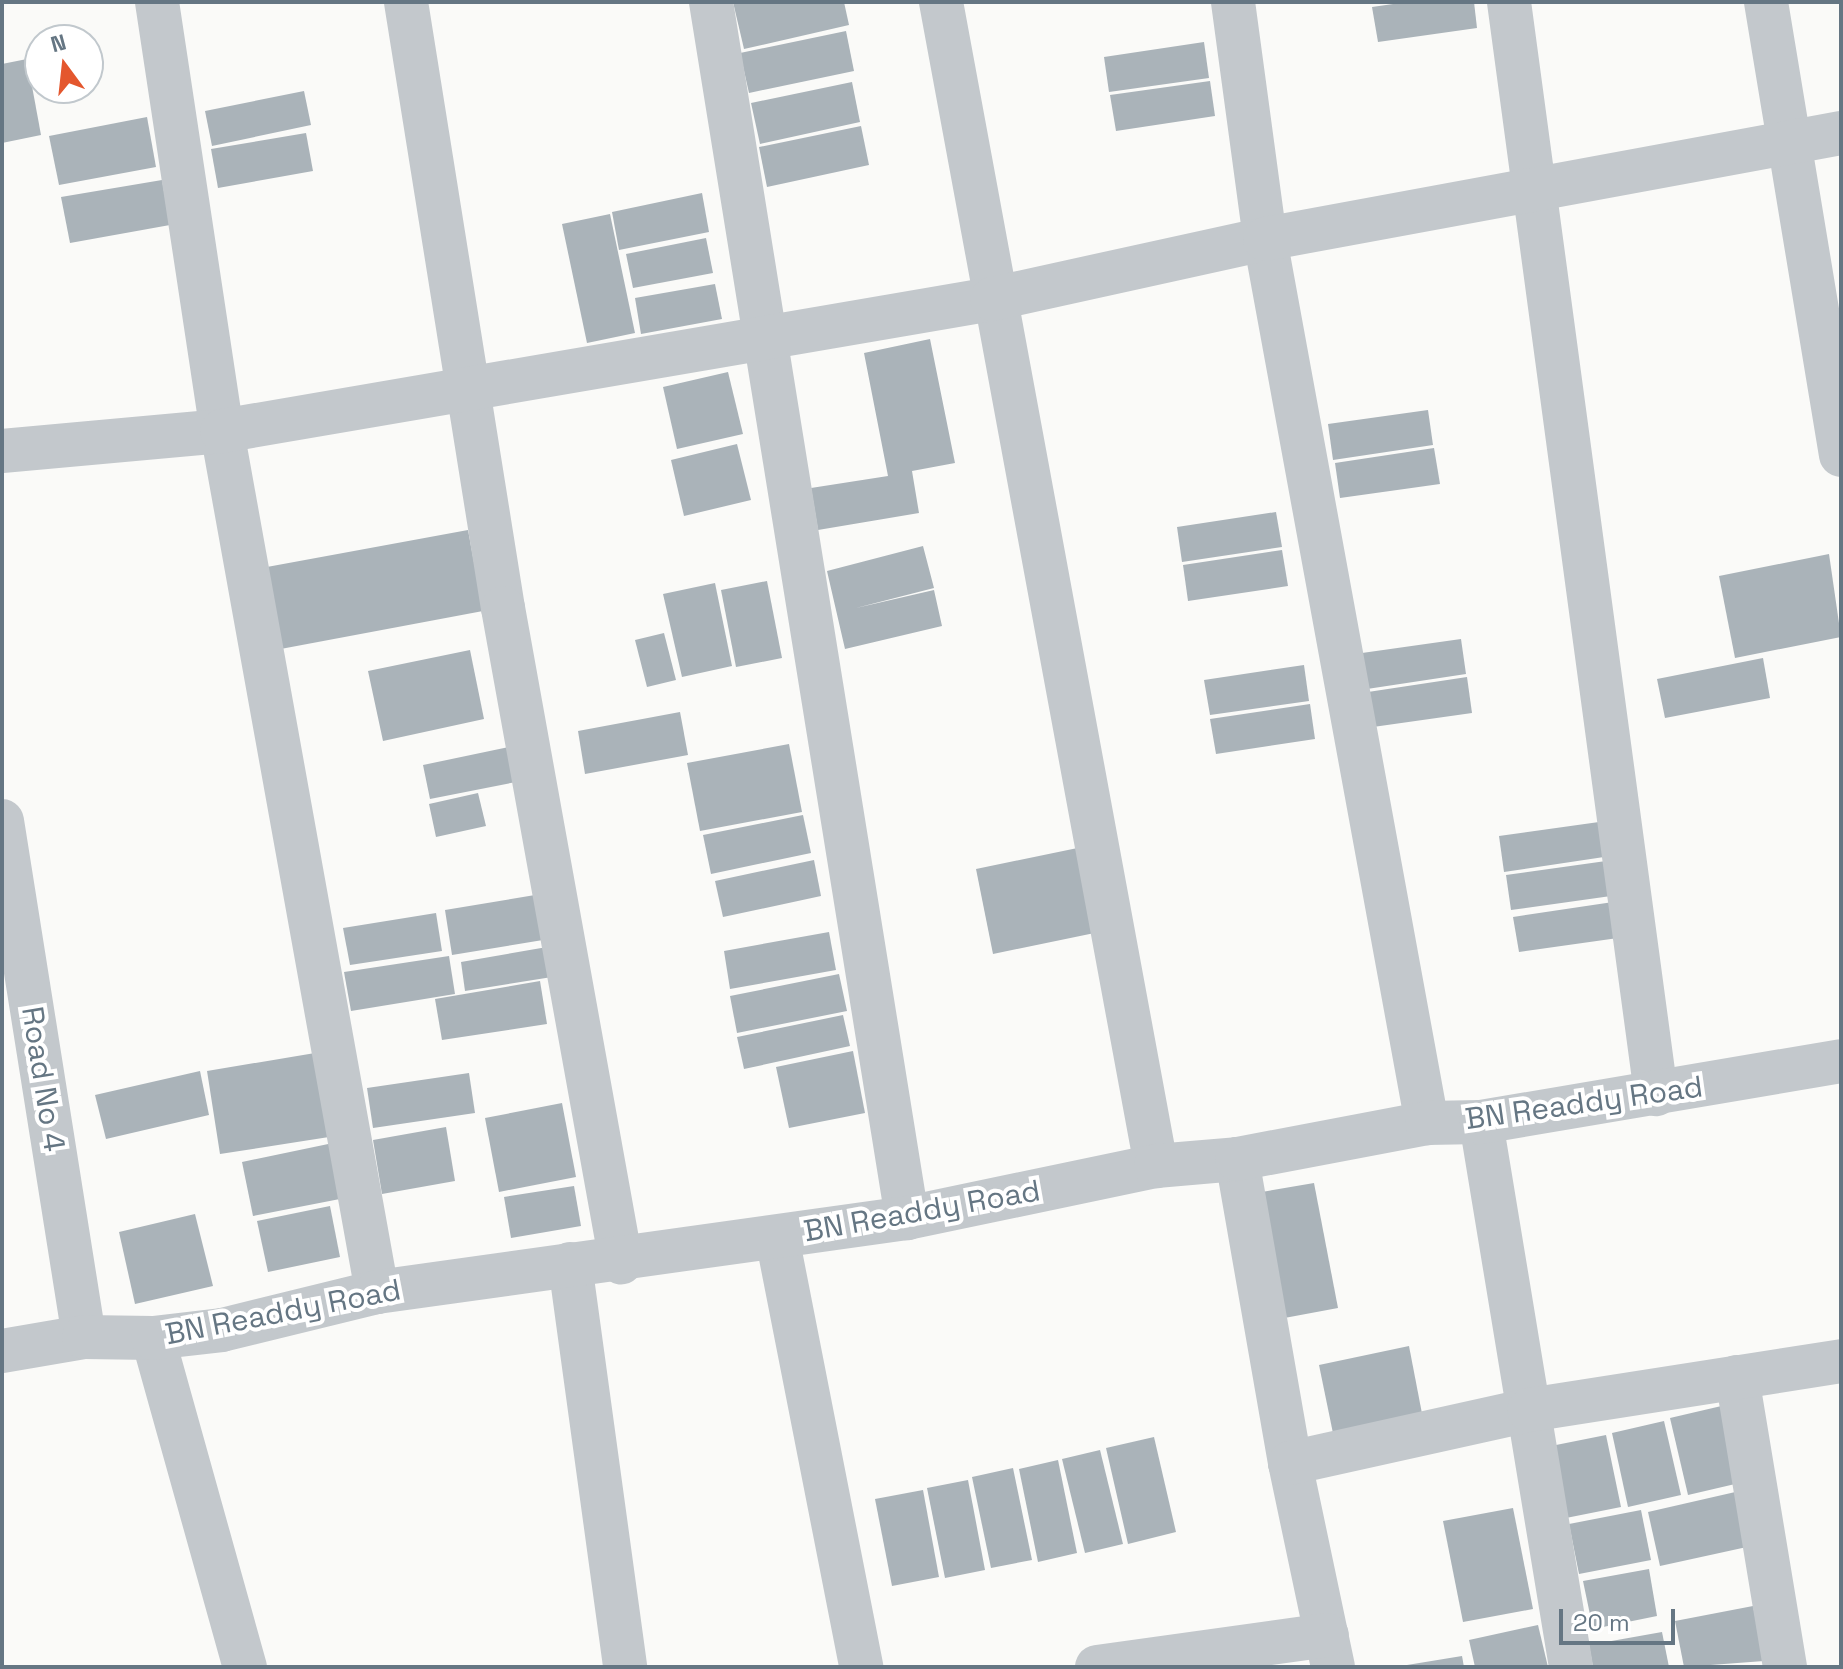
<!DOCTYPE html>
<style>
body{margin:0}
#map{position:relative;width:1843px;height:1669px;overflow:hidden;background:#fafaf8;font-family:"Space Grotesk",sans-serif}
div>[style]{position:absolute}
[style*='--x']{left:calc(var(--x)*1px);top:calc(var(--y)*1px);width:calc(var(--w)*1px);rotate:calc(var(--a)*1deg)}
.building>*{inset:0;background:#aab3b9}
.minor>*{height:44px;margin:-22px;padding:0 22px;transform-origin:22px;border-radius:22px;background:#c3c8cc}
.tertiary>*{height:44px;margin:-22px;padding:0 22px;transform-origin:22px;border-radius:22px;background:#c3c8cc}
span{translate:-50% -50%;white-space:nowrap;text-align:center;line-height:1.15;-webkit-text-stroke:8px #fff;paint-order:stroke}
.street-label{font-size:30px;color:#657683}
.frame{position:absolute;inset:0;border:4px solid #657683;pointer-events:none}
.north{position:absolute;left:24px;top:24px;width:80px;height:80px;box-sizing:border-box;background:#fff;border:2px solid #c1c8cd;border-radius:50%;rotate:345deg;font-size:22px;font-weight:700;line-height:32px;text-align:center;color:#657683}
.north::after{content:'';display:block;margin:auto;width:28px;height:36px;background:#e4572e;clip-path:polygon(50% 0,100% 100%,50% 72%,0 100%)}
.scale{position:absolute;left:1559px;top:1609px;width:116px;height:36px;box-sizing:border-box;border:4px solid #657683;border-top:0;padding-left:10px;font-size:24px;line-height:28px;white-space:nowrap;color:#657683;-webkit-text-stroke:6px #fff;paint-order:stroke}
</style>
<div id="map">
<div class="building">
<div style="clip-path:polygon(733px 2px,844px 2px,849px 25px,744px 49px)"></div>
<div style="clip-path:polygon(1407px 2px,1474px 2px,1477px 28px,1378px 42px,1372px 7px)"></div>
<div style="clip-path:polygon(846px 31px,854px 71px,749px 93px,740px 53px)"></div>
<div style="clip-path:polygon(1204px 42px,1209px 78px,1109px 92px,1104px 57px)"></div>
<div style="clip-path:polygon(27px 59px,41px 135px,2px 143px,2px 64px)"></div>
<div style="clip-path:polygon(1210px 81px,1215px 116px,1116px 131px,1110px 95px)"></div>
<div style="clip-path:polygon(852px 82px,860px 122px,760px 144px,751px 103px)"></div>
<div style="clip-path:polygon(304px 91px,311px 125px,212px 146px,205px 111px)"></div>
<div style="clip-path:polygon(147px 117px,156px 167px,59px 185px,49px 136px)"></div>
<div style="clip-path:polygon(861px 126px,869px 165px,767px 187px,759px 147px)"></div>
<div style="clip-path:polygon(306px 133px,313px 171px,218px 188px,211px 149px)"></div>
<div style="clip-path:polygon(162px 180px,170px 225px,70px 243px,61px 197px)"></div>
<div style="clip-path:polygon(702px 193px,709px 232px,619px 250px,612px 212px)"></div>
<div style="clip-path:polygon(610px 214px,635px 333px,587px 343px,562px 224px)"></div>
<div style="clip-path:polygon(706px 238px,713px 273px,633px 288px,626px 254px)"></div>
<div style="clip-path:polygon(715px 284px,722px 319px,641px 334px,635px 298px)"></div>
<div style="clip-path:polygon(930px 339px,955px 463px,912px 471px,919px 513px,818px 530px,811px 488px,888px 476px,864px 353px)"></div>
<div style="clip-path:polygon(728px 372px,743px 434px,677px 449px,663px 387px)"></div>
<div style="clip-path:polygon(1428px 410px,1433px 445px,1333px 460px,1328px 424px)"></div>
<div style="clip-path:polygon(737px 444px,751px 500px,684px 516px,671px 460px)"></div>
<div style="clip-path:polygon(1434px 448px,1440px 484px,1340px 498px,1335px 463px)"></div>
<div style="clip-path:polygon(1276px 512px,1282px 547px,1182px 562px,1177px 527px)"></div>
<div style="clip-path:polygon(468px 530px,483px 611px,270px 651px,256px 569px)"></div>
<div style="clip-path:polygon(923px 546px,934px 588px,856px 608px,934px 590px,942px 626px,845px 649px,827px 571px)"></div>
<div style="clip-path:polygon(1282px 550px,1288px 586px,1188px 601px,1183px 565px)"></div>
<div style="clip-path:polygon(1829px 554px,1841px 637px,1735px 658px,1719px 576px)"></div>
<div style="clip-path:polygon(767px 581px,782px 658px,736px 667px,721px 590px)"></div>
<div style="clip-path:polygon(715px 583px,732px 666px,682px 677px,663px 594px)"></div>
<div style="clip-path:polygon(664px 633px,676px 680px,647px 687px,635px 640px)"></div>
<div style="clip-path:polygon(1461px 639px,1466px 674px,1367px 689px,1362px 653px)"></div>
<div style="clip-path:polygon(470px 650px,484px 719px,383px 741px,368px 671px)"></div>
<div style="clip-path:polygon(1763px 658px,1770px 698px,1665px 718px,1657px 679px)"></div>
<div style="clip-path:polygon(1304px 665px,1309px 701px,1210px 715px,1204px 680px)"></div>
<div style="clip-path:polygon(1467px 677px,1472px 713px,1373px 727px,1368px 692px)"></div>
<div style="clip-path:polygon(1310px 704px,1315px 739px,1216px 754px,1210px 719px)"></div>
<div style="clip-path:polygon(680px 712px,688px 755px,585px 774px,578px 731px)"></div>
<div style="clip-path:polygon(789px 744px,802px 812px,700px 831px,687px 763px)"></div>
<div style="clip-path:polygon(514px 746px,521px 781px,430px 799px,423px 765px)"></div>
<div style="clip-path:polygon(478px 793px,486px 826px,436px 837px,429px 804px)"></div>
<div style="clip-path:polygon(803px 815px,811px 853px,711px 874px,703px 835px)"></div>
<div style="clip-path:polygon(1599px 822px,1604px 857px,1504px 872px,1499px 836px)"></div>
<div style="clip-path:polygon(1092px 845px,1109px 930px,993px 954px,976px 869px)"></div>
<div style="clip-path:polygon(814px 860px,821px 896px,723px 917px,715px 881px)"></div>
<div style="clip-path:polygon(1606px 861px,1611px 896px,1511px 910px,1506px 875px)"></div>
<div style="clip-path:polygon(541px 894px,549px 939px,452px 955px,445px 910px)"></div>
<div style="clip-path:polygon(1613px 902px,1618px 938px,1519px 952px,1513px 917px)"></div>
<div style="clip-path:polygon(436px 913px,442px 951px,350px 965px,343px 928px)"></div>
<div style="clip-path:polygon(829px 932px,836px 970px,730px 989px,724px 951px)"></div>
<div style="clip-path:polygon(547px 947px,552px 977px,465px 991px,461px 962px)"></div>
<div style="clip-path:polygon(449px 956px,455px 994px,351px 1011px,344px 972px)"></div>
<div style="clip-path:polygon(839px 974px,847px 1011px,737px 1033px,730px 996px)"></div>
<div style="clip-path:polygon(540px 981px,547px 1024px,442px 1040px,435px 999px)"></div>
<div style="clip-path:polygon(843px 1015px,850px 1046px,744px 1069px,737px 1037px)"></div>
<div style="clip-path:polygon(853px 1051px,865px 1113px,789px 1128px,776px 1067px)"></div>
<div style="clip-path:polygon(315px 1053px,329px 1137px,220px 1154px,207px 1071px)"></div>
<div style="clip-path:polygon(200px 1071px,209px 1115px,106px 1139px,95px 1095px)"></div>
<div style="clip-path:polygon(469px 1073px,475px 1113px,373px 1128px,367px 1088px)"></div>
<div style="clip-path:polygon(562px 1103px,576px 1177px,499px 1192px,485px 1118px)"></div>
<div style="clip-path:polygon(446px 1127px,455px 1181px,382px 1194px,373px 1140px)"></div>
<div style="clip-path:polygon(333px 1143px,345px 1198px,253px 1216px,242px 1162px)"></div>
<div style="clip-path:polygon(1314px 1183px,1338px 1308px,1279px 1319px,1256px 1193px)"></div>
<div style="clip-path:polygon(574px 1186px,581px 1226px,511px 1238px,504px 1197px)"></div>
<div style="clip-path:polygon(330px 1206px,340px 1257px,268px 1272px,257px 1221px)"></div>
<div style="clip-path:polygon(195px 1214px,213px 1286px,135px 1304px,119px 1232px)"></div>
<div style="clip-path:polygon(1409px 1346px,1424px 1424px,1335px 1443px,1319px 1365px)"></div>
<div style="clip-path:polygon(1730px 1404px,1748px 1481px,1688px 1495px,1670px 1418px)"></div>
<div style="clip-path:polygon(1664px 1421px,1681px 1495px,1628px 1507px,1612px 1433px)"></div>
<div style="clip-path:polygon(1606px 1435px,1621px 1507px,1566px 1518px,1551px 1446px)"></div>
<div style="clip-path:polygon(1154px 1437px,1176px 1532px,1128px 1544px,1106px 1448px)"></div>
<div style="clip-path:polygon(1100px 1450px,1123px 1544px,1085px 1553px,1062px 1459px)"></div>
<div style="clip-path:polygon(1058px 1460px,1077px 1553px,1038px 1562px,1019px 1469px)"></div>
<div style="clip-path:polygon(1013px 1468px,1032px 1560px,991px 1568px,972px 1477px)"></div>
<div style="clip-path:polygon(968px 1480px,985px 1570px,945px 1578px,927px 1488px)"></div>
<div style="clip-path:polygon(923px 1490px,939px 1577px,892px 1586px,875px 1499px)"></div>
<div style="clip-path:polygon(1744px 1490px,1756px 1545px,1660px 1566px,1648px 1512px)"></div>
<div style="clip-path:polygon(1513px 1508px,1533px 1609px,1463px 1622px,1443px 1521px)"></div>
<div style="clip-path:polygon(1641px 1510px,1651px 1560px,1579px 1574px,1569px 1524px)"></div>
<div style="clip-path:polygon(1649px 1569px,1657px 1616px,1593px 1629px,1583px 1581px)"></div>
<div style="clip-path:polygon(1753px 1606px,1764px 1661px,1684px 1667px,1675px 1621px)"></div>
<div style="clip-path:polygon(1538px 1625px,1548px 1667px,1475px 1667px,1469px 1640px)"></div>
<div style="clip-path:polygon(1662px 1632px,1669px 1667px,1593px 1667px,1589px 1645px)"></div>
<div style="clip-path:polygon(1462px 1656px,1464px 1667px,1407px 1667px,1407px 1665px)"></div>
</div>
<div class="minor">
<div style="--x:157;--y:2;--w:434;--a:81.4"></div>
<div style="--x:222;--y:431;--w:875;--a:79.79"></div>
<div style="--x:406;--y:2;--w:614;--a:80.91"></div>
<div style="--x:503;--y:608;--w:665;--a:79.77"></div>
<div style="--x:711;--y:2;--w:1232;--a:80.84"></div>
<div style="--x:941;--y:2;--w:1184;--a:79.53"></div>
<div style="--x:1233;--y:2;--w:239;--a:82.3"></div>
<div style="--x:1265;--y:239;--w:899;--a:79.62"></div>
<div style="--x:1509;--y:2;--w:1102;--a:82.33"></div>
<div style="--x:1766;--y:2;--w:459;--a:80.6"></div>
<div style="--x:2;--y:451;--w:221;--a:-5.2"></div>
<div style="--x:222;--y:431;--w:781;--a:-9.73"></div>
<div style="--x:992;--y:299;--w:280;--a:-12.4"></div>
<div style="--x:1265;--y:239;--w:586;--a:-10.43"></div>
<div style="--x:2;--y:821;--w:522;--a:80.97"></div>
<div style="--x:1481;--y:1122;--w:552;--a:80.62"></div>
<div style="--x:1237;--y:1159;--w:309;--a:80.1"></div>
<div style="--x:1290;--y:1463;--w:208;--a:78.1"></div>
<div style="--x:777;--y:1237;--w:438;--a:78.9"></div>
<div style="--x:570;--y:1264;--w:407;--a:82.2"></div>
<div style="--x:153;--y:1338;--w:342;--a:74.4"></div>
<div style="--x:1737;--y:1377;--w:294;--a:80.6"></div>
<div style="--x:1290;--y:1463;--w:245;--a:-12.5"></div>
<div style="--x:1529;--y:1410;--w:316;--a:-8.9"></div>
<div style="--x:1097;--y:1667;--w:232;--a:-7.9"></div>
</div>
<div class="tertiary">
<div style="--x:2;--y:1351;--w:83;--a:-9.7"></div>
<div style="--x:84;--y:1337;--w:69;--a:0.8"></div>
<div style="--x:153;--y:1338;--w:69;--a:-6.6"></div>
<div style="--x:222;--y:1330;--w:160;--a:-13.8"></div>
<div style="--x:377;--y:1292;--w:535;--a:-7.95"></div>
<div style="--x:907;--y:1218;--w:254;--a:-11.8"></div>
<div style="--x:1156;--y:1166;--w:81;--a:-4.9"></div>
<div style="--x:1237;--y:1159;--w:193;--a:-10.7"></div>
<div style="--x:1427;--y:1123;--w:54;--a:-1.1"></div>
<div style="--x:1481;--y:1122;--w:365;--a:-9.6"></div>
</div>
<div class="street-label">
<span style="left:43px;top:1079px;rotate:81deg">Road No 4</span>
<span style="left:1584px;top:1103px;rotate:-8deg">BN Readdy Road</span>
<span style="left:922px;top:1211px;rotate:-10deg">BN Readdy Road</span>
<span style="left:283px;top:1312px;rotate:-11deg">BN Readdy Road</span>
</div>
<div class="frame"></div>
<div class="north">N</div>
<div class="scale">20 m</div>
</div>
